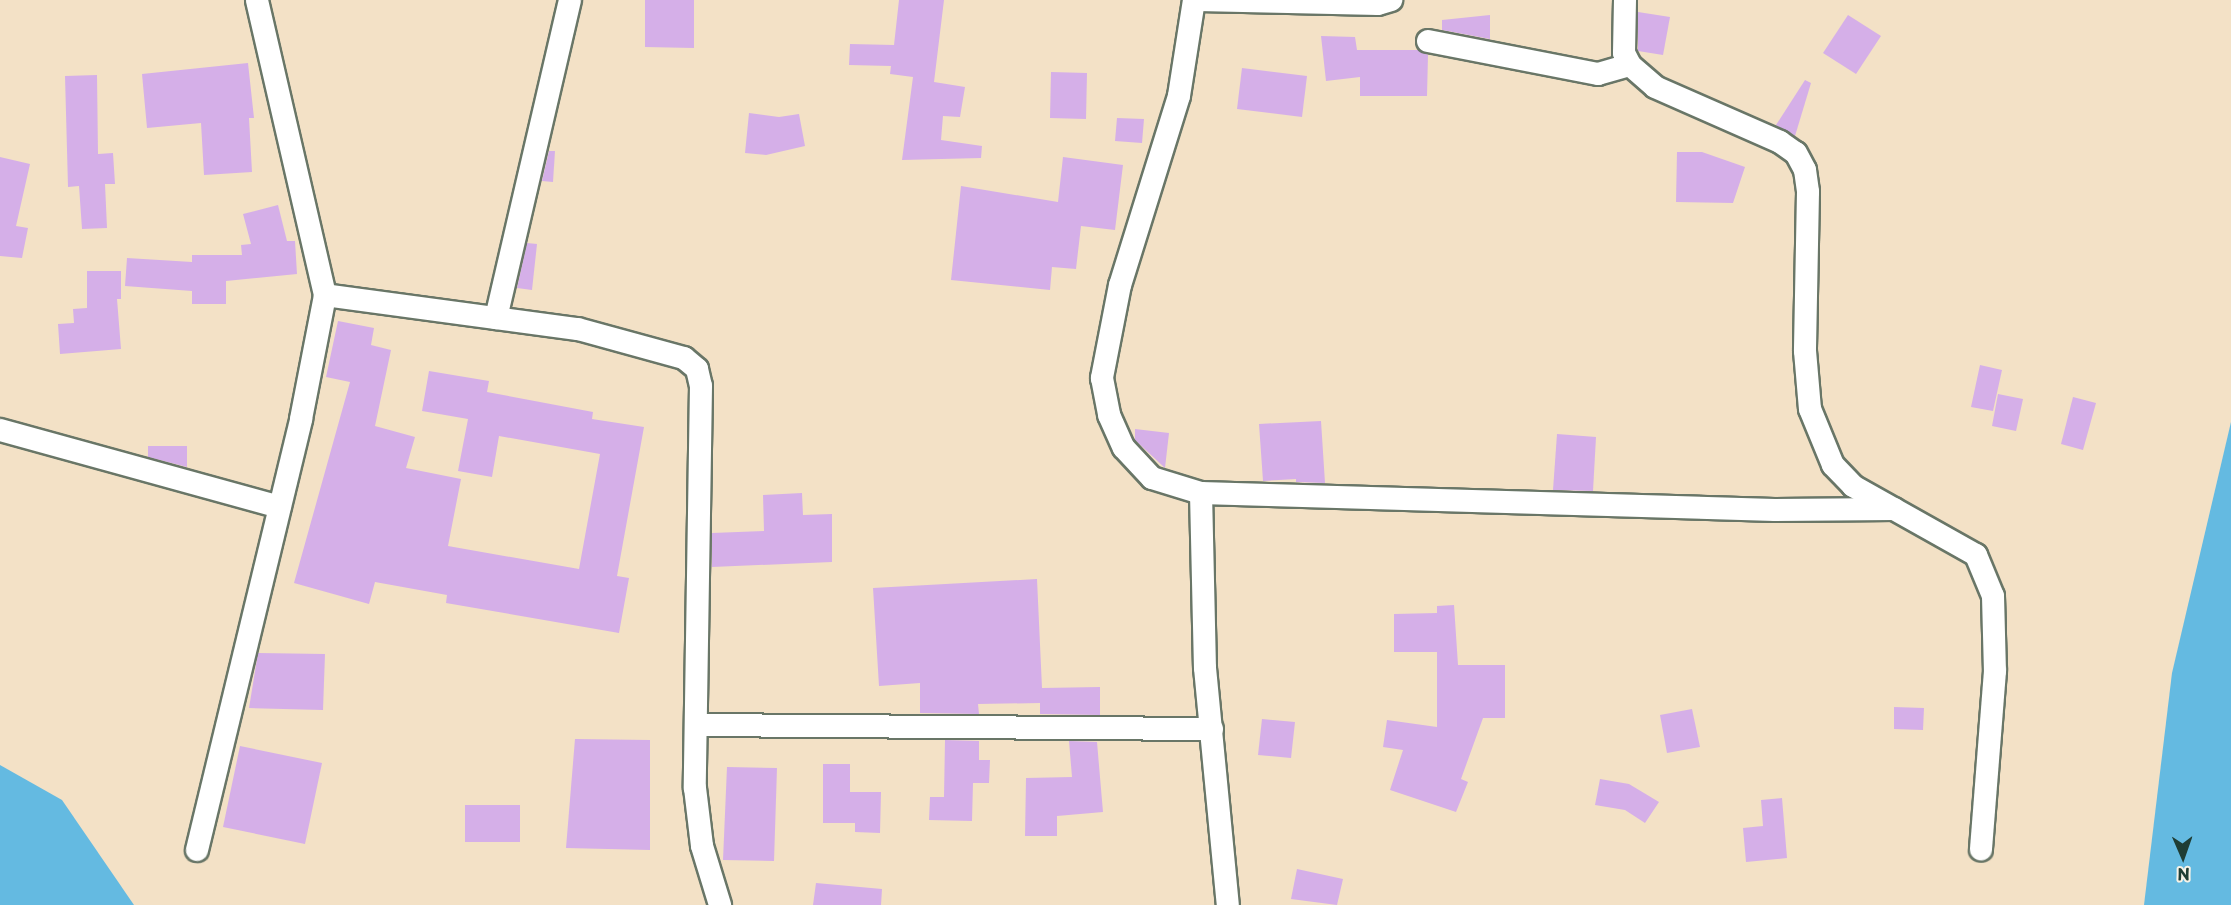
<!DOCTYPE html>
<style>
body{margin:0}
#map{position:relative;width:2231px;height:905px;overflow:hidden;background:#f3e1c6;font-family:"Playpen Sans",sans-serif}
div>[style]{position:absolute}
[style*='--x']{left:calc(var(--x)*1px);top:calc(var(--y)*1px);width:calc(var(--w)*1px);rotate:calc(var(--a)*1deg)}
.water>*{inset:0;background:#64bae1}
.building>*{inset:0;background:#d5afe8}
.roads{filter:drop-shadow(2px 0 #697667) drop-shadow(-2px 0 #697667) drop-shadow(0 2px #697667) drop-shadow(0 -2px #697667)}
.minor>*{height:22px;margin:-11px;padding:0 11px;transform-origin:11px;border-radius:11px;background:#fff}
span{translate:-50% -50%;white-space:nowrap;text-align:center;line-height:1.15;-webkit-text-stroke:5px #f7f3e8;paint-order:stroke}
.north{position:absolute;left:2153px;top:827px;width:60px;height:60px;-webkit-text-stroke:4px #f7f3e8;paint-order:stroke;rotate:178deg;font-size:16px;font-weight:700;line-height:24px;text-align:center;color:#1f3d34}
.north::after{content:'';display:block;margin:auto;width:21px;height:27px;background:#1f3d34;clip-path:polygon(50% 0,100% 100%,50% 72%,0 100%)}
</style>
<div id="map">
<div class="water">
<div style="clip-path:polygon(2231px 422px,2231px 905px,2144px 905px,2172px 673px)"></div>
<div style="clip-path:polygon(0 765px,62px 800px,134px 905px,0 905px)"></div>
</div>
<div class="building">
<div style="clip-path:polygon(645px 0,694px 0,694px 48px,645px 47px)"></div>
<div style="clip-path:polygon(899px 0,944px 0,934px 82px,965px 87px,960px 117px,943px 116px,941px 140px,982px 146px,981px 158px,902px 160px,913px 77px,890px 74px,891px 66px,849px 65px,850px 44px,894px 45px)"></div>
<div style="clip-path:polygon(1638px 12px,1670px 17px,1663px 55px,1638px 51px)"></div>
<div style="clip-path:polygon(1490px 15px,1490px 39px,1442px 30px,1442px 20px)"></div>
<div style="clip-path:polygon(1848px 15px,1881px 36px,1856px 74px,1823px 53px)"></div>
<div style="clip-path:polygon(1321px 36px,1355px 37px,1357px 50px,1418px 50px,1428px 55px,1427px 96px,1360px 96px,1360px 77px,1326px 81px)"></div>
<div style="clip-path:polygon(248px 63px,254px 118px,249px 118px,252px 172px,204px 175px,201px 123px,147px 128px,142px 74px)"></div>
<div style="clip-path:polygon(1242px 68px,1307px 76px,1302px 117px,1237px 109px)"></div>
<div style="clip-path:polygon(1051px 72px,1087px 73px,1086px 119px,1050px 118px)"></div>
<div style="clip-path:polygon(97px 75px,98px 154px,113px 153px,115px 184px,105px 184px,107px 228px,82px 229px,79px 186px,68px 187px,65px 76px)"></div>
<div style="clip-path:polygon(1805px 80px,1811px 83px,1795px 136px,1776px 125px)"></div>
<div style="clip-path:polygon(749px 113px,779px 117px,799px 114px,805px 146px,766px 155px,745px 153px)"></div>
<div style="clip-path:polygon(1117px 118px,1144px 119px,1142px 143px,1115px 141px)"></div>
<div style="clip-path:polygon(549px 151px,555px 151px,553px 182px,542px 181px)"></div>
<div style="clip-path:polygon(1677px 152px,1702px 152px,1745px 167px,1733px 203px,1676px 202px)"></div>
<div style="clip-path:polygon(0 157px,30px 164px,16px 226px,28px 228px,22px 258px,0 256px)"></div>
<div style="clip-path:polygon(1063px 157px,1123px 165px,1115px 230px,1081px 226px,1076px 269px,1052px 267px,1050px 290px,951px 280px,961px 186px,1058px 202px)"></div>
<div style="clip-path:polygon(278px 205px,287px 241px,295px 241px,297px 274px,226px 281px,226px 304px,192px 304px,192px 291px,125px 286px,127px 258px,192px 262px,192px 255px,242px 255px,241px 245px,251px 244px,243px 214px)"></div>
<div style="clip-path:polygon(527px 243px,537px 244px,532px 290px,517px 288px)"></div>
<div style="clip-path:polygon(87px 271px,121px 271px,121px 299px,117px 299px,121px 349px,60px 354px,58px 324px,74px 323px,73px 309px,87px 308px)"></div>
<div style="clip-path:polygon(338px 321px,374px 328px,371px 345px,391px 350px,375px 426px,415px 437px,406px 468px,461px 479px,448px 546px,579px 569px,600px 454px,499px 436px,492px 477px,458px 471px,468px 419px,422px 411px,429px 371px,489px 381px,487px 392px,593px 412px,592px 419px,644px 427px,617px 576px,629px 578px,619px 633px,446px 603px,447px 595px,375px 582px,369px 604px,294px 583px,350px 382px,326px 377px)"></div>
<div style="clip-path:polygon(1980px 365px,2002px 370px,1993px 411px,1971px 407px)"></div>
<div style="clip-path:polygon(1998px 394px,2023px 399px,2016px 431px,1992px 426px)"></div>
<div style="clip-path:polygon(2073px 397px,2096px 403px,2083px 450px,2061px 444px)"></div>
<div style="clip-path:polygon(1321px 421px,1325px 483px,1296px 482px,1296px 479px,1263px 481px,1259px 424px)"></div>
<div style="clip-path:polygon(1135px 429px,1169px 433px,1165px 468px,1135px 440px)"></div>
<div style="clip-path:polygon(1557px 434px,1596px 437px,1593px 491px,1553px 490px)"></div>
<div style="clip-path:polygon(148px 446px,187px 446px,187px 467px,148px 457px)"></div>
<div style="clip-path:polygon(802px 493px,803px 515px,832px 514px,832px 562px,712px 567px,712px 533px,764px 531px,763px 495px)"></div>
<div style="clip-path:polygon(1037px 579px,1042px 688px,1100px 687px,1100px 715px,1040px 714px,1040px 703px,978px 704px,979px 714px,920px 713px,920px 683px,879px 686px,873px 588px)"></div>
<div style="clip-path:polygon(1454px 605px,1458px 665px,1505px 665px,1505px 718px,1483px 718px,1461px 779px,1468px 782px,1456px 812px,1390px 790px,1403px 750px,1383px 747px,1387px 720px,1437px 727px,1437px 652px,1394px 652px,1394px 614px,1437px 613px,1437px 606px)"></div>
<div style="clip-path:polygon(258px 653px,325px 654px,323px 710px,249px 708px)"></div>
<div style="clip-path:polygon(1894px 707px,1924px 708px,1923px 730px,1894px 729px)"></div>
<div style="clip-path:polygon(1692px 709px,1700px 747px,1667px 753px,1660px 715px)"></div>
<div style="clip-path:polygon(1262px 719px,1295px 722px,1291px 758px,1258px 755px)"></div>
<div style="clip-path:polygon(575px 739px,650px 740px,650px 850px,566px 848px)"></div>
<div style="clip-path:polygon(945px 740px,979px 741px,979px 760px,990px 760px,989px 783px,973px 783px,972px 821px,929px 820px,930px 797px,944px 797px)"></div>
<div style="clip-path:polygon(1069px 741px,1097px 742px,1103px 812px,1057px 816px,1057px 836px,1025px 836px,1026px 778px,1072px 777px)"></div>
<div style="clip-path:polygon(240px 746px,322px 763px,305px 844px,223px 827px)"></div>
<div style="clip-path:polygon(823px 764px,850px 764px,850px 792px,881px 792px,880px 833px,855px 832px,855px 823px,823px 823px)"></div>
<div style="clip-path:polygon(727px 767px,777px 768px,774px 861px,723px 860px)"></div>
<div style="clip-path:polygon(1600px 779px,1629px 784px,1659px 802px,1645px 823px,1625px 810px,1595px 805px)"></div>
<div style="clip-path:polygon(1782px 798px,1787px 858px,1746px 862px,1743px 828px,1763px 826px,1761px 800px)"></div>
<div style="clip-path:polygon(465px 805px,520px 805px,520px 842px,465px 842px)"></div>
<div style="clip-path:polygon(1297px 869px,1343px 879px,1337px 905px,1291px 899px)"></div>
<div style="clip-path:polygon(816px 883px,882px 889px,881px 905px,813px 905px)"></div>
</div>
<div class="roads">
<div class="minor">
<div style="--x:1194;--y:0;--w:97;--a:98.9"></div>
<div style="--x:1179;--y:96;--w:198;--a:107.3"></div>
<div style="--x:1120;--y:285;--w:95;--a:101"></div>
<div style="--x:1102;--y:378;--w:38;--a:79"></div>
<div style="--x:1109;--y:415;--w:36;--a:66"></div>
<div style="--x:1124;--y:448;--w:41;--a:47"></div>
<div style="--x:1152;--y:478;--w:51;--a:17"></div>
<div style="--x:1201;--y:493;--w:175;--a:88.7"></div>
<div style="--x:1205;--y:668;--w:238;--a:84.5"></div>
<div style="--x:1198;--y:0;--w:180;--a:1.3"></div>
<div style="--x:1378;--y:4;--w:14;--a:-17"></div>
<div style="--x:1625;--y:0;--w:53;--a:91.1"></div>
<div style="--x:1624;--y:53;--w:13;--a:63"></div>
<div style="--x:1630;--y:65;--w:33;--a:41"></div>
<div style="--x:1655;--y:87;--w:137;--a:23.7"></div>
<div style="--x:1780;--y:142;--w:19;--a:35"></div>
<div style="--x:1796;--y:153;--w:19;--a:62"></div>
<div style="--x:1805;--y:170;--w:22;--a:82"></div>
<div style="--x:1808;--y:192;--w:159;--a:91.1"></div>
<div style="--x:1805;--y:351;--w:58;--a:85.1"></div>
<div style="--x:1810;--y:409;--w:61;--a:67.7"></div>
<div style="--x:1833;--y:465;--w:29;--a:46"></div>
<div style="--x:1853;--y:486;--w:141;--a:29.3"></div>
<div style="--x:1976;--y:555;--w:44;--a:67.5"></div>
<div style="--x:1993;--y:596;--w:75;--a:88.5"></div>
<div style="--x:1995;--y:671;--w:179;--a:94.5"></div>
<div style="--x:1428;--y:41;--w:173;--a:11"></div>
<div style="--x:1598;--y:74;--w:33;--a:-16"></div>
<div style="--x:325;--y:295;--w:255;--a:7.7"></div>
<div style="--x:578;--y:329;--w:110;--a:15.3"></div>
<div style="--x:684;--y:358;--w:17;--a:40"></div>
<div style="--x:697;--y:369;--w:17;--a:77"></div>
<div style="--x:701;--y:386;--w:402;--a:90.9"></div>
<div style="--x:695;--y:788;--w:58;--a:83.1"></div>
<div style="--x:702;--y:846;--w:62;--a:73"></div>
<div style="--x:496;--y:318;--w:326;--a:-76.9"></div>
<div style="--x:0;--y:430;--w:290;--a:15.4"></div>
<div style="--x:1201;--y:493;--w:574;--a:1.7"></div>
<div style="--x:1775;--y:510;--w:119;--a:-0.5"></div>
<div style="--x:697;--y:725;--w:515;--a:0.45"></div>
<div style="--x:197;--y:850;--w:443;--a:-76.4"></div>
<div style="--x:301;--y:419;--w:126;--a:-79"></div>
<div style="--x:325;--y:295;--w:303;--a:-103"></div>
</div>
</div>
<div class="north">N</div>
</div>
